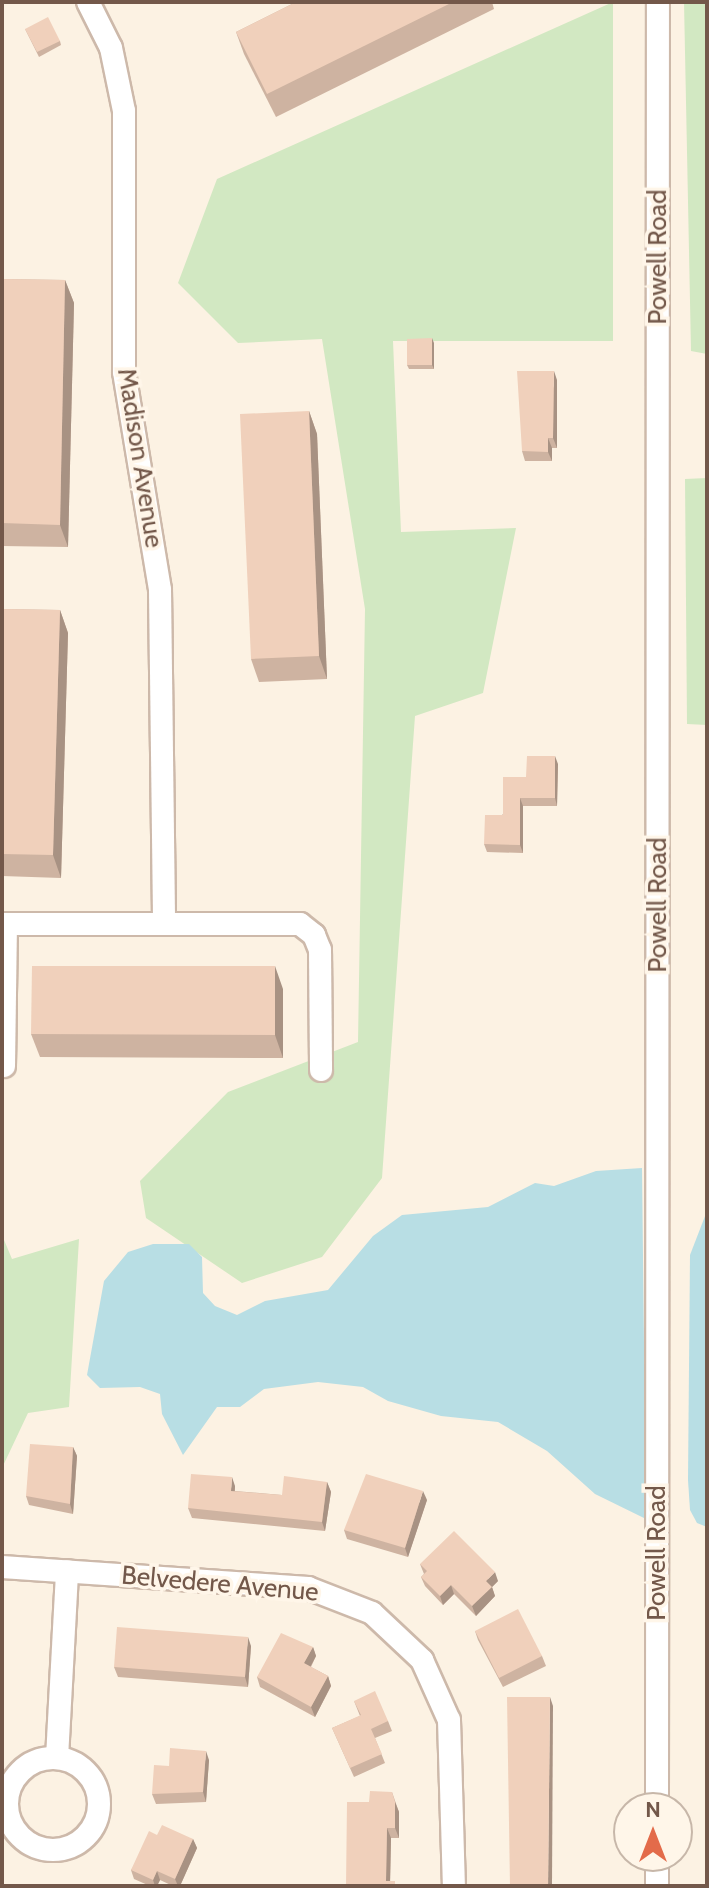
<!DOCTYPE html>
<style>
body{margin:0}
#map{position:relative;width:709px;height:1888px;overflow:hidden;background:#fcf2e3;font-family:Cabin,sans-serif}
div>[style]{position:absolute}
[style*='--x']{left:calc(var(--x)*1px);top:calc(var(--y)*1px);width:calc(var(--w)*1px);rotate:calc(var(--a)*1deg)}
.green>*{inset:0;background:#d2e8c2}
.water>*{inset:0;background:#b8dee4}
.roads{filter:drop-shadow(2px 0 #cdb9aa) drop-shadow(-2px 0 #cdb9aa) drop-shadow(0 2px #cdb9aa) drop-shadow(0 -2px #cdb9aa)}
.minor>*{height:22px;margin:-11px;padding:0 11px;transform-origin:11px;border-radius:11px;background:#fff}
.minor>.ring{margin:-11px;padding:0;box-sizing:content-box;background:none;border:22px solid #fff;border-radius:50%}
.wall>*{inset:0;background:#ceb3a1}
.shaded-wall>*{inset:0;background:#a89283}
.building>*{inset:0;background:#f0d0bb}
span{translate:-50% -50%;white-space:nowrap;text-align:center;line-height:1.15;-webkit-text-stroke:7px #fff6e9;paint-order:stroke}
.street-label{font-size:26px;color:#73584a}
.frame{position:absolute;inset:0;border:4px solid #73584a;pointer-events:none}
.north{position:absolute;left:613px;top:1792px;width:80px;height:80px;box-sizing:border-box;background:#fff6e9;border:2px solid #c7b7a9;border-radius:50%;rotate:0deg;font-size:22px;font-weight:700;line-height:32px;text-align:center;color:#73584a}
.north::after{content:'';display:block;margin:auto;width:28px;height:36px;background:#e36b4a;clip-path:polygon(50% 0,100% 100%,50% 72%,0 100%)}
</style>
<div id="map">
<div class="green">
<div style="clip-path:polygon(613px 2px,613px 341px,393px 341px,401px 532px,516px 528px,483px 693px,415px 716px,382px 1178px,322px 1257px,242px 1283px,146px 1218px,140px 1181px,228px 1092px,358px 1042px,365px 609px,322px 339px,238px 343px,178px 283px,217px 179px)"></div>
<div style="clip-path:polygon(684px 2px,707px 4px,707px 354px,691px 351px)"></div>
<div style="clip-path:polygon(707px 478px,707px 725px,687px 724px,685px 479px)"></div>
<div style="clip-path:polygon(2px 1235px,12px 1259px,79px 1239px,69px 1407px,28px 1413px,2px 1468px)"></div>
</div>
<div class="water">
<div style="clip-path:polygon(642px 1168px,646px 1519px,595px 1494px,547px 1451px,498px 1422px,441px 1416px,388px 1401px,363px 1387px,318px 1382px,264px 1389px,240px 1407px,217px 1407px,183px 1455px,162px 1414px,160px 1394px,140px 1387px,100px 1388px,87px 1375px,104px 1281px,128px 1252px,153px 1244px,189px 1244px,202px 1257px,203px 1293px,215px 1306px,237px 1315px,265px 1301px,328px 1290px,373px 1236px,402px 1215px,488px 1207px,535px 1183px,554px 1186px,596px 1171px)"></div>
<div style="clip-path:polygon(707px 1211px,707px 1527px,697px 1523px,690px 1510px,688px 1480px,690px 1255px)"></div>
</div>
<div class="roads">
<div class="minor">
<div style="--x:88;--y:2;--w:51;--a:63.4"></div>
<div style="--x:111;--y:48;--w:64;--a:78.3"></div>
<div style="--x:124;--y:111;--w:261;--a:90"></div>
<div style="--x:124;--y:372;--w:221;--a:80.6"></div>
<div style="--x:160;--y:590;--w:331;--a:89.3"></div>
<div style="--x:2;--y:924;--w:298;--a:0"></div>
<div style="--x:300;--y:924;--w:18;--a:38"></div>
<div style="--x:314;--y:935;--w:16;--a:68"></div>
<div style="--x:320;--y:950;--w:120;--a:89.5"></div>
<div style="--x:4;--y:1066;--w:142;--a:-89.2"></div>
<div style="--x:2;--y:1567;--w:307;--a:3.9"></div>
<div style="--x:308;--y:1588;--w:69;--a:21.3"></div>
<div style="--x:372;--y:1613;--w:69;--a:43.2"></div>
<div style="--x:422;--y:1660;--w:66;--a:65.8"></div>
<div style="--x:449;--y:1720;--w:166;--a:88.3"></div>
<div class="ring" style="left:7px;top:1758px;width:70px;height:70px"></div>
<div style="--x:57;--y:1758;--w:187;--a:-86.9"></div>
<div style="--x:657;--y:1808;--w:1806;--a:-89.97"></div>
<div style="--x:657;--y:1886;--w:30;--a:-90"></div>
</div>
</div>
<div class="wall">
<div style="clip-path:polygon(296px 2px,492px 2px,494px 9px,276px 117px,244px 54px,236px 32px)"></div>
<div style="clip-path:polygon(25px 29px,60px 41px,61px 45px,39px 57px)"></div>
<div style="clip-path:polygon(2px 279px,65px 280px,74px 303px,68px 547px,2px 546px)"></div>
<div style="clip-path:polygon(434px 343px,434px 369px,409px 369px,407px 365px)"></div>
<div style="clip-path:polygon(557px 380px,557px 448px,552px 448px,552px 461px,525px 461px,522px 451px)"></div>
<div style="clip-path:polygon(309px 411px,317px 434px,327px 679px,259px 682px,251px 659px)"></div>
<div style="clip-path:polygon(2px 609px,60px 610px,68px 633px,61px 878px,2px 876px)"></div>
<div style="clip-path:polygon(558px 764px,557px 806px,523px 806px,523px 853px,487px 852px,484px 844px,526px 777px)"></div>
<div style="clip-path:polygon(283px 989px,283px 1058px,40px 1057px,31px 1034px)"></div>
<div style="clip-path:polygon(73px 1447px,77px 1456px,73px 1514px,29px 1505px,26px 1496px)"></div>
<div style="clip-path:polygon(327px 1482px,331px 1492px,325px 1531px,192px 1518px,188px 1508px,235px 1486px,235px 1491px,282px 1495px)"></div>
<div style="clip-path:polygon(427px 1500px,408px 1557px,347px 1539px,344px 1530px)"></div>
<div style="clip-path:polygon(420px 1564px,498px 1581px,492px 1587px,495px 1596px,476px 1616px,454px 1594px,443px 1605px,425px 1586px,421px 1577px,424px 1574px)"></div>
<div style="clip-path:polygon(475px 1631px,542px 1656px,546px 1666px,503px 1687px,478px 1640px)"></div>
<div style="clip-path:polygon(251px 1646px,248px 1687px,118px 1677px,114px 1667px)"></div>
<div style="clip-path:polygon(313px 1647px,316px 1656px,311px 1667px,328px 1676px,331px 1686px,315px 1717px,260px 1687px,257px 1677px)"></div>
<div style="clip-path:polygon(354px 1701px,388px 1721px,392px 1731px,375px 1738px,385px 1763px,354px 1777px,332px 1728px,360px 1716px)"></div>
<div style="clip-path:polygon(209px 1760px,206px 1802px,156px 1804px,152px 1794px,169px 1766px)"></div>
<div style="clip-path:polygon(392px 1792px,399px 1812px,399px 1838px,391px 1838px,390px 1881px,346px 1886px,369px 1802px)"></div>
<div style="clip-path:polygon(157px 1835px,193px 1839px,197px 1848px,180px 1886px,173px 1886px,160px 1880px,157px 1886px,150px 1886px,134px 1879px,131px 1870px)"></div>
</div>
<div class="shaded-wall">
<div style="clip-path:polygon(65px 280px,74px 303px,68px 547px,60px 525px)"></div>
<div style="clip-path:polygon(432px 338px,434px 343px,434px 369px,432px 365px)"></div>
<div style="clip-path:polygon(554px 371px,557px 380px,557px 448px,553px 438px)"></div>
<div style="clip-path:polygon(309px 411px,317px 434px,327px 679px,319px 656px)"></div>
<div style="clip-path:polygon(548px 438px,552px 448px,552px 461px,548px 452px)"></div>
<div style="clip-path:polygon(60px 610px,68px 633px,61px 878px,53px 855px)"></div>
<div style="clip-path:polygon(555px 756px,558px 764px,557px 806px,555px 798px)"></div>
<div style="clip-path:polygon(520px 798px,523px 806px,523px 853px,520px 845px)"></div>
<div style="clip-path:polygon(275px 966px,283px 989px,283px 1058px,275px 1035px)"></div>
<div style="clip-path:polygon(73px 1447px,77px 1456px,73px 1514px,70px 1504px)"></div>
<div style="clip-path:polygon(232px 1477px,235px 1486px,234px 1500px,231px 1491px)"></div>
<div style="clip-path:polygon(327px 1482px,331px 1492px,325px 1531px,322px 1522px)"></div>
<div style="clip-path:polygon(423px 1491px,427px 1500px,408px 1557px,405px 1548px)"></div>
<div style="clip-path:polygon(495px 1572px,498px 1581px,492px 1587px,495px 1596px,476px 1616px,472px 1606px,486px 1581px)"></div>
<div style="clip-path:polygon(451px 1585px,454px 1594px,443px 1605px,440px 1596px)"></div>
<div style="clip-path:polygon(248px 1637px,251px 1646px,248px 1687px,245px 1677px)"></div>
<div style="clip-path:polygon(313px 1647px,316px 1656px,307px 1673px,304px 1663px)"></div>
<div style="clip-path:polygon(328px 1676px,331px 1686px,315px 1717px,311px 1707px)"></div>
<div style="clip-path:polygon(550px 1697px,553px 1706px,552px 1886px,548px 1886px)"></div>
<div style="clip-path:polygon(206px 1751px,209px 1760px,206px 1802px,203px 1792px)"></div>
<div style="clip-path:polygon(395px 1802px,399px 1812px,399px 1838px,395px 1828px)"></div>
<div style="clip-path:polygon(387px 1828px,391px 1838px,390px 1886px,386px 1881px)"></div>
<div style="clip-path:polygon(193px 1839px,197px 1848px,180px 1886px,178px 1886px,175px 1879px)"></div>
<div style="clip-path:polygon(157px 1871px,160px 1880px,157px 1886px,155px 1886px,153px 1880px)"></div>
</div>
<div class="building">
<div style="clip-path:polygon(296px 2px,453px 2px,267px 94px,236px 32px)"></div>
<div style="clip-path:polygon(48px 17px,60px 41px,37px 52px,25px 29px)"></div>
<div style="clip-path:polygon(2px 279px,65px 280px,60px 525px,2px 523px)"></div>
<div style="clip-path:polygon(432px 338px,432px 365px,407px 365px,407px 339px)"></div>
<div style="clip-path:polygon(517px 371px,554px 371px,553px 438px,548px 438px,548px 452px,522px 451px)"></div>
<div style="clip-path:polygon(309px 411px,319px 656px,251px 659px,240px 414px)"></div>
<div style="clip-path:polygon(2px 609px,60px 610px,53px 855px,2px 854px)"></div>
<div style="clip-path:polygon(527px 756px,555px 756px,555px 798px,520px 798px,520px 845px,484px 844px,485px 815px,503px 815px,503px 777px,526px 777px)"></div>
<div style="clip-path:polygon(32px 966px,275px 966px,275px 1035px,31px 1034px)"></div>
<div style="clip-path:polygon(30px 1444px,73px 1447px,70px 1504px,26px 1496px)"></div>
<div style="clip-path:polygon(191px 1474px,232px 1477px,231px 1491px,282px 1495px,284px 1476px,327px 1482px,322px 1522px,188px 1508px)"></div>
<div style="clip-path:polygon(366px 1474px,423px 1491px,405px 1548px,344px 1530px)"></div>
<div style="clip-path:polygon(454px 1531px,495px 1572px,486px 1581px,492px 1587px,472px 1606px,451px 1585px,440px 1596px,421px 1577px,427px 1571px,420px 1564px)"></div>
<div style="clip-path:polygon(518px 1609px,542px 1656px,499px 1678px,475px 1631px)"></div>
<div style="clip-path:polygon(117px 1627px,248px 1637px,245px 1677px,114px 1667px)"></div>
<div style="clip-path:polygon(281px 1633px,313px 1647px,304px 1663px,328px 1676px,311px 1707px,257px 1677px)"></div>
<div style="clip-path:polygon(375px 1691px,388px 1721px,371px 1729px,382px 1754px,350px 1768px,332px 1728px,361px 1715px,354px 1701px)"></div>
<div style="clip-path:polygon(507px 1697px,550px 1697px,548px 1886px,510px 1886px)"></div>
<div style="clip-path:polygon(170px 1748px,206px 1751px,203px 1792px,152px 1794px,154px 1765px,169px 1766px)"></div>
<div style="clip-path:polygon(370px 1791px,392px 1792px,395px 1802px,395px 1828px,387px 1828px,386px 1881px,395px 1881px,395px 1886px,346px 1886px,347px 1802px,369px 1802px)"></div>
<div style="clip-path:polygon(162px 1825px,193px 1839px,175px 1879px,157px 1871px,153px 1880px,131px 1870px,149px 1831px,157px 1835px)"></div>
</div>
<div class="street-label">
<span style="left:658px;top:257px;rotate:-90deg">Powell Road</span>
<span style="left:140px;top:458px;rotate:81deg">Madison Avenue</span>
<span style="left:658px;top:905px;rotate:-90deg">Powell Road</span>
<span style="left:657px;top:1553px;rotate:-90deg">Powell Road</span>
<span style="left:220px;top:1584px;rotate:5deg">Belvedere Avenue</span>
</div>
<div class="frame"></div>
<div class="north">N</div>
</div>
